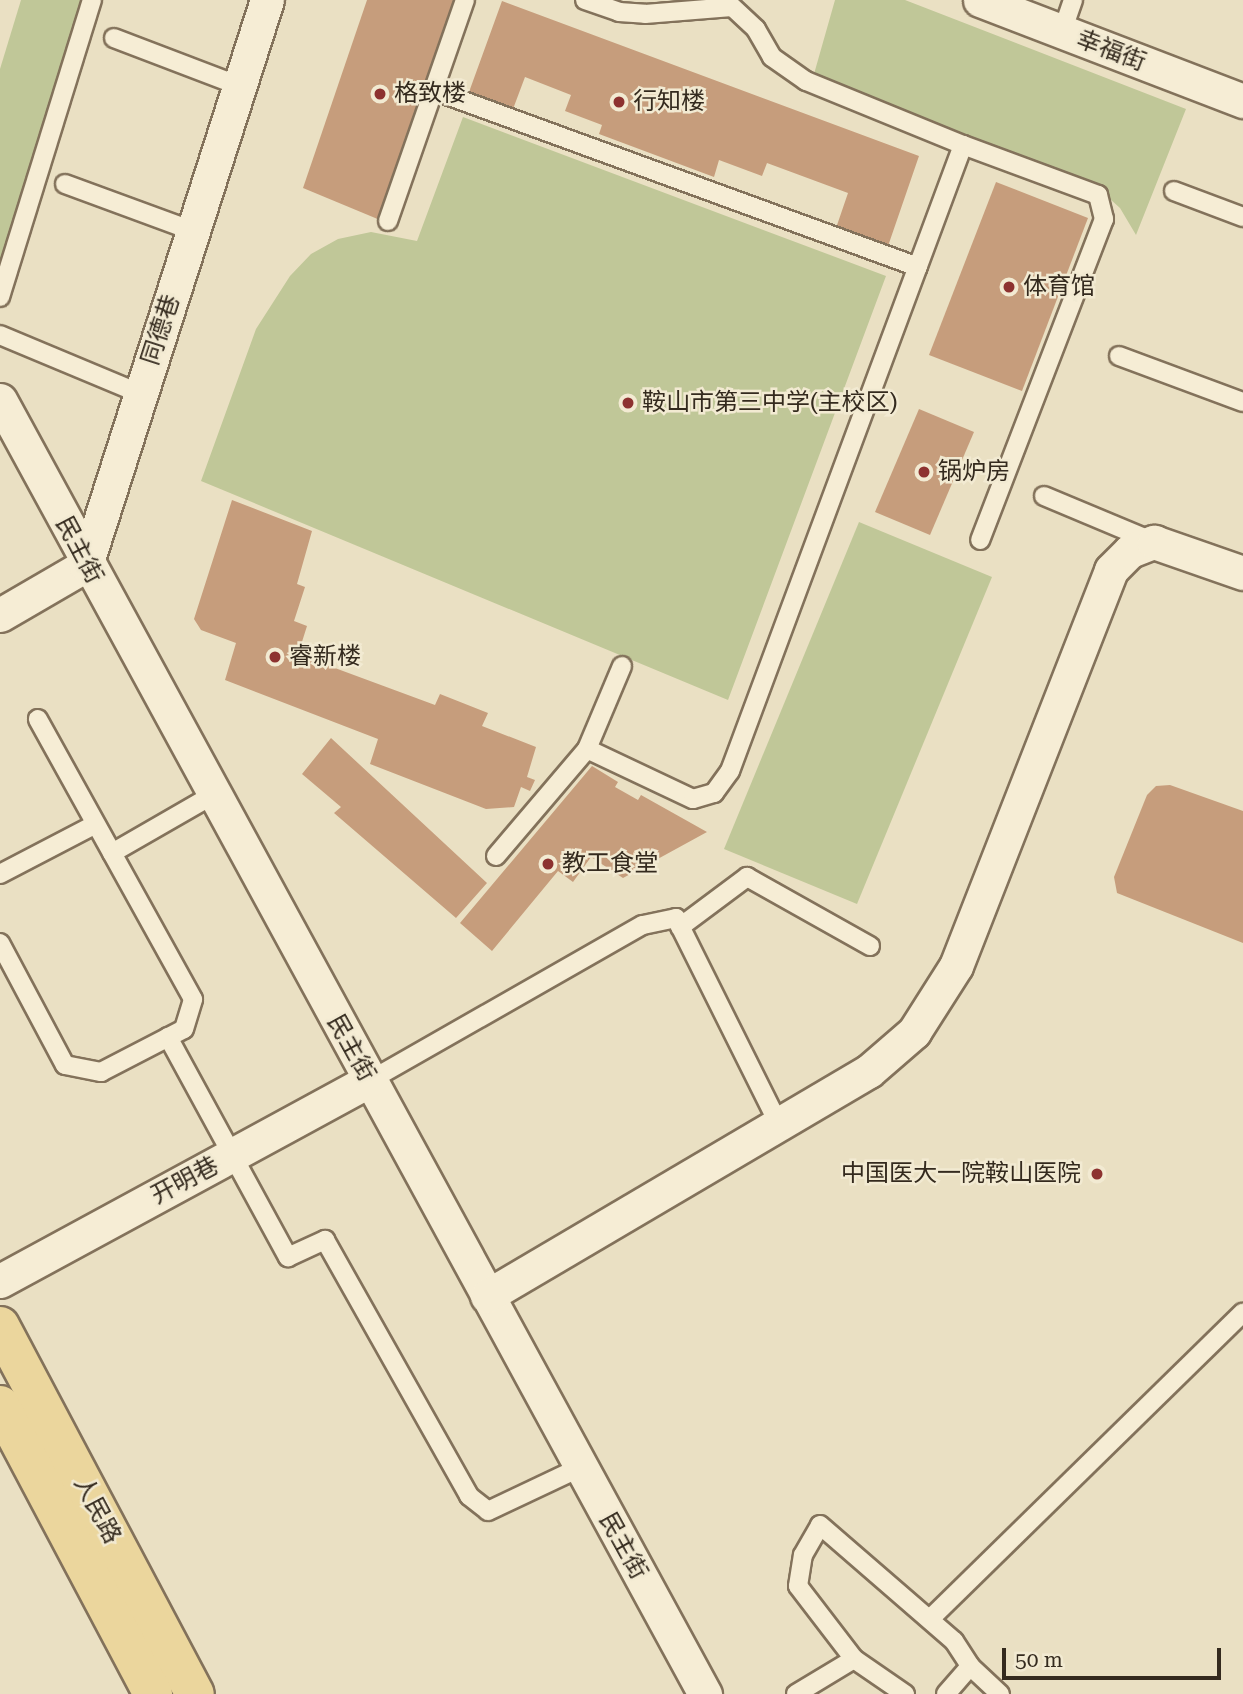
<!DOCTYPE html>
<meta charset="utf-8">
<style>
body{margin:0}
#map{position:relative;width:1243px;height:1694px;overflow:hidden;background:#eae0c3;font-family:"Roboto Serif","Noto Sans SC",serif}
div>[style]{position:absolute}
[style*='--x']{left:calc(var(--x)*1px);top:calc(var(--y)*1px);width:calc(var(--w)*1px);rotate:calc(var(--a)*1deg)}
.green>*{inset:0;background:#c0c798}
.building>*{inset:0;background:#c69d7c}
.roads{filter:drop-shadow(2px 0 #83725b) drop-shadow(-2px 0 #83725b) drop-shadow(0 2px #83725b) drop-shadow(0 -2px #83725b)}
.service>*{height:18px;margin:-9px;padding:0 9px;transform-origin:9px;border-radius:9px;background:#f6edd5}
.minor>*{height:33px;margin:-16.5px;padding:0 16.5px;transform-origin:16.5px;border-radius:16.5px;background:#f6edd5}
.primary>*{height:38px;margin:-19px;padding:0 19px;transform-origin:19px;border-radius:19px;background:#ebd69d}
.dots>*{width:19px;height:19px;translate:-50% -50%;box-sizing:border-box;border:4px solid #f2ead2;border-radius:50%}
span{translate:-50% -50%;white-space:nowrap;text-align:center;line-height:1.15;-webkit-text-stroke:5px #f2ead2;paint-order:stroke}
.street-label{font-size:24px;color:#342a1e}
.poi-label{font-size:24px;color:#342a1e}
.left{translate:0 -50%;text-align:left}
.right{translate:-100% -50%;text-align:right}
.scale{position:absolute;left:1002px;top:1648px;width:219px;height:32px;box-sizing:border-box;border:4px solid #342a1e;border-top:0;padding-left:9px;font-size:21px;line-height:24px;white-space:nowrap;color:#342a1e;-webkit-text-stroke:5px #f2ead2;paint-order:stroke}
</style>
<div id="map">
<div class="green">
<div style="clip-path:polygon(21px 0,81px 0,0 262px,0 69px)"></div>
<div style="clip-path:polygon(835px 0,905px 0,1186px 109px,1136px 235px,1120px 208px,1100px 190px,814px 74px)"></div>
<div style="clip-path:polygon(463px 117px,886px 276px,728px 700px,201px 481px,256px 329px,290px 276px,311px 254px,338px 239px,371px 232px,417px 241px)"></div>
<div style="clip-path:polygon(859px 522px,992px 577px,857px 904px,724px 849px)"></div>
</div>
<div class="building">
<div style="clip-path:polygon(367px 0,457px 0,380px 220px,303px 188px)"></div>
<div style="clip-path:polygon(502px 1px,919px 156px,887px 249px,835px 231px,848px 193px,767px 163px,762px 176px,719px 160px,714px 177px,599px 134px,602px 125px,565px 111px,571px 95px,525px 77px,513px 109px,469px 92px)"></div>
<div style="clip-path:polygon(996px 182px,1088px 218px,1022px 391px,929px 355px)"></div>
<div style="clip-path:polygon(919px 409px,974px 432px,930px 535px,875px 512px)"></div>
<div style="clip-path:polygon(232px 500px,312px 531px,297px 584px,305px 587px,294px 621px,307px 626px,301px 645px,319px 652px,316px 661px,435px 705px,440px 694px,488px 713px,482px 726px,536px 747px,527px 777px,535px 780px,530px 791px,521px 787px,514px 807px,486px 809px,370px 764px,378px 739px,225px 680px,236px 643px,201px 630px,194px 619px)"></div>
<div style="clip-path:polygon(331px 738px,487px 883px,456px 918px,334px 813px,341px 807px,302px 774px)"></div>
<div style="clip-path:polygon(592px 766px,618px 782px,615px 787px,638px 800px,641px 795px,707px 832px,623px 878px,591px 857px,573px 882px,558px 871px,492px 951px,460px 923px)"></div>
<div style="clip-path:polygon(1170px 785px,1243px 811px,1243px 943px,1117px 893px,1114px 877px,1147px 795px,1156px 786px)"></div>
</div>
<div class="roads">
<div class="service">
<div style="--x:585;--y:0;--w:36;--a:19"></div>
<div style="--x:619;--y:12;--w:26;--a:4"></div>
<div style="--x:645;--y:14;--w:87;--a:-4.6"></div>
<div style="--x:1062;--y:32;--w:34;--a:-71"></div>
<div style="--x:114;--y:38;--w:135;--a:20.9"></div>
<div style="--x:433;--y:90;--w:516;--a:20.05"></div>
<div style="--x:963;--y:145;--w:144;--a:20.3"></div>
<div style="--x:1098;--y:195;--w:25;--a:76"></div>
<div style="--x:1104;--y:219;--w:344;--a:111.1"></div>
<div style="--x:65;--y:184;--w:136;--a:20.2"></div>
<div style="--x:1174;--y:191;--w:74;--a:20.6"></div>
<div style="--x:388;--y:221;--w:234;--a:-70.8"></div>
<div style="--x:0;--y:297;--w:311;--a:-72.8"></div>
<div style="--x:0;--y:335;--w:153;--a:22.7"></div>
<div style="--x:1119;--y:356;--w:132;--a:20.4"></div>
<div style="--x:1044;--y:496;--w:119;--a:22.7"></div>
<div style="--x:587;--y:749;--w:90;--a:-67.1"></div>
<div style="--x:112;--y:853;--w:116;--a:-29.9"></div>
<div style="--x:496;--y:856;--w:140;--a:-49.6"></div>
<div style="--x:587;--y:749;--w:117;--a:25.3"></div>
<div style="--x:693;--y:799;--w:22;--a:-16"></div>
<div style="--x:714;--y:793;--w:27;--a:-54"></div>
<div style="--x:730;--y:771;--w:668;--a:-69.58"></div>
<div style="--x:963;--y:145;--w:170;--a:-157.8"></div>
<div style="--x:806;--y:81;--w:42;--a:-144.8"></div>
<div style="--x:772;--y:57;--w:32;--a:-120"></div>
<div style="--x:756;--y:29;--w:33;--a:-137"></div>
<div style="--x:0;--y:874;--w:106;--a:-27.5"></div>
<div style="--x:680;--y:927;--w:84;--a:-36.7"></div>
<div style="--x:747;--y:877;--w:141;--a:29.3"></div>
<div style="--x:0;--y:943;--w:138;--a:62"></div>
<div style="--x:65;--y:1065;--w:37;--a:11"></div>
<div style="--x:101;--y:1072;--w:93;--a:-27.4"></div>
<div style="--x:184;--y:1029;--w:31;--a:-73"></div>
<div style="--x:193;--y:999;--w:320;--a:-119"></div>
<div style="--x:168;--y:1037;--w:251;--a:61.4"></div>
<div style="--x:288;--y:1257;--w:41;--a:-24.7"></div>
<div style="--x:325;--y:1240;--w:294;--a:60.6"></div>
<div style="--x:469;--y:1496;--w:24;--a:38"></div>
<div style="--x:488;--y:1511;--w:101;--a:-25.3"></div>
<div style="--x:369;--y:1081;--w:315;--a:-29.7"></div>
<div style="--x:643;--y:925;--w:34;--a:-12"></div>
<div style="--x:676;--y:918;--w:231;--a:63.5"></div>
<div style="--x:930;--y:1619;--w:438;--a:-44.4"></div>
<div style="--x:854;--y:1659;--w:92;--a:-127.5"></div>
<div style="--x:798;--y:1586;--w:31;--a:-81"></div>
<div style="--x:803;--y:1555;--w:34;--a:-60"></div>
<div style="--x:820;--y:1525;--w:177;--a:40.9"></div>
<div style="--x:954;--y:1641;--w:30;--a:57"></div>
<div style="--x:970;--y:1666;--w:41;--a:43"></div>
<div style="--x:796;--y:1694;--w:68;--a:-31.1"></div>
<div style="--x:854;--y:1659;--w:62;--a:34.5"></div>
<div style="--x:946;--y:1694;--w:37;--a:-49"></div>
</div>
<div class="minor">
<div style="--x:980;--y:0;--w:282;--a:21"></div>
<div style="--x:0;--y:400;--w:1474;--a:61.42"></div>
<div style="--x:0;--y:615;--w:99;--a:-30.2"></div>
<div style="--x:86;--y:565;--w:593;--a:-72.24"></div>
<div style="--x:0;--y:1281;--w:420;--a:-28.5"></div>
<div style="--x:487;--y:1296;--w:443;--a:-30.5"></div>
<div style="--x:869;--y:1071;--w:60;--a:-40.9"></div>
<div style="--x:914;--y:1032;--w:78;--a:-57.5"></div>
<div style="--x:956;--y:966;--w:425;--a:-68.6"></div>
<div style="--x:1111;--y:570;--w:27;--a:-45"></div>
<div style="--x:1130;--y:551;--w:26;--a:-21"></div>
<div style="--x:1154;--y:542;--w:94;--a:19.2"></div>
</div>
<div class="primary">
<div style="--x:0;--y:1326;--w:416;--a:62.1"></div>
<div style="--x:0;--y:1405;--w:327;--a:62.1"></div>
</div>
</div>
<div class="dots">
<div style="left:380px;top:94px;background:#8d3230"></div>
<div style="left:619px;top:102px;background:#8d3230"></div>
<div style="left:1009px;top:287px;background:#8d3230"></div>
<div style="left:628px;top:403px;background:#8d3230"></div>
<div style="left:924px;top:472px;background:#8d3230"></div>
<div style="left:275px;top:657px;background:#8d3230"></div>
<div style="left:548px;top:864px;background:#8d3230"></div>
<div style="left:1097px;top:1174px;background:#8d3230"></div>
</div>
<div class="street-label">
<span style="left:1111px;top:51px;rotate:21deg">幸福街</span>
<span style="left:161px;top:330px;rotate:-72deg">同德巷</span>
<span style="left:79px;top:550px;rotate:62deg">民主街</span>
<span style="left:351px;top:1048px;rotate:61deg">民主街</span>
<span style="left:185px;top:1181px;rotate:-28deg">开明巷</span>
<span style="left:97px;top:1510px;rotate:62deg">人民路</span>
<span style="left:623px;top:1546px;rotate:61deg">民主街</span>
</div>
<div class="poi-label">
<span class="left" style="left:394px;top:94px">格致楼</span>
<span class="left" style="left:633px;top:102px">行知楼</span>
<span class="left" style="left:1023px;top:287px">体育馆</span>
<span class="left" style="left:642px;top:403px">鞍山市第三中学(主校区)</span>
<span class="left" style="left:938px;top:472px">锅炉房</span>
<span class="left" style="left:289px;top:657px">睿新楼</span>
<span class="left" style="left:562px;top:864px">教工食堂</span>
<span class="right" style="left:1081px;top:1174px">中国医大一院鞍山医院</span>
</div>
<div class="scale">50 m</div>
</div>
